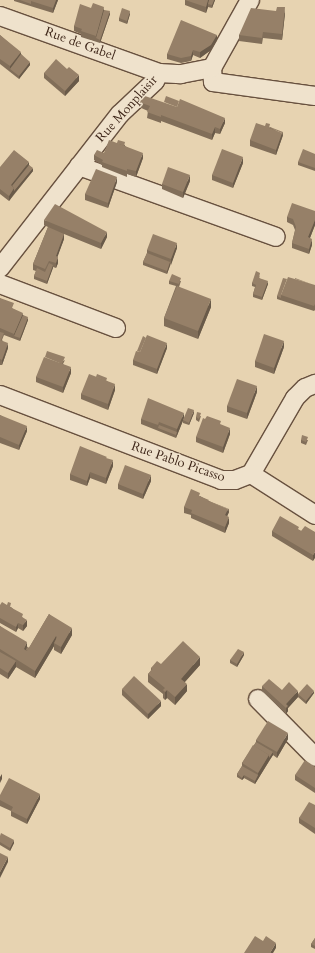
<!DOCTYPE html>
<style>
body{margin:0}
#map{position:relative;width:315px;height:953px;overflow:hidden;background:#e7d3b1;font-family:Cardo,serif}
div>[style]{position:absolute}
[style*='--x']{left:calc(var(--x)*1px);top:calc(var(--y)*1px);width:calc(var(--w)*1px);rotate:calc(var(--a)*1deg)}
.roads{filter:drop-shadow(1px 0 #68513f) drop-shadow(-1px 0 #68513f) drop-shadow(0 1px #68513f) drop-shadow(0 -1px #68513f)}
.minor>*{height:18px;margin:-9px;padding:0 9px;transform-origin:9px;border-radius:9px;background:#efe2cc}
.wall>*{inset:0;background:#816e59}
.shaded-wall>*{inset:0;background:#695a49}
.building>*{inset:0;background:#968068}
span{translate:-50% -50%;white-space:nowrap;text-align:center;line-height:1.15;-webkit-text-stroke:3px #efe2cc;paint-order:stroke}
.street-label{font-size:13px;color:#3e2619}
</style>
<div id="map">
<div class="roads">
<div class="minor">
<div style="--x:0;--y:16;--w:169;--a:19.7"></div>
<div style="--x:212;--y:68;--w:14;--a:86"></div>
<div style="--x:213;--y:82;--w:103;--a:7.8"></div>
<div style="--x:79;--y:166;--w:209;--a:19.8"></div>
<div style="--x:0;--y:268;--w:195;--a:-52.1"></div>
<div style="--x:120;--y:114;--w:48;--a:-43.3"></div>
<div style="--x:155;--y:81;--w:9;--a:-63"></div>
<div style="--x:159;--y:73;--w:22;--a:3"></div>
<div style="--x:181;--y:74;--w:32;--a:-11"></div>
<div style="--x:212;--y:68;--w:78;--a:-60.8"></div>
<div style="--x:0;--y:284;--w:124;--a:20.8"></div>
<div style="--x:0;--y:395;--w:237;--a:21"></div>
<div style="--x:221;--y:480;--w:14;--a:0"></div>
<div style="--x:235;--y:480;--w:17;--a:-21"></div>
<div style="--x:251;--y:474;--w:88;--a:-59.9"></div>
<div style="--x:295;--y:398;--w:14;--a:-45"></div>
<div style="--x:305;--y:388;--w:11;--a:-22"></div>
<div style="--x:251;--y:474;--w:76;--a:32.6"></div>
<div style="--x:258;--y:699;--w:81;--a:45.5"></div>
</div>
</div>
<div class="wall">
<div style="clip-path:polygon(14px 0,58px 0,53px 13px,14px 1px)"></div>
<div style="clip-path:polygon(185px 0,215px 0,212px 8px,208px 7px,206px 13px,185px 5px)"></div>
<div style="clip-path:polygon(91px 8px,104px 10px,110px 14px,100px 43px,81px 37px,81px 34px,74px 31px,74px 26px)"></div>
<div style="clip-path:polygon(285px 13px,282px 40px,263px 38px,262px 44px,239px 41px,239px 35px)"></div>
<div style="clip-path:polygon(130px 14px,127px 24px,119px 21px,119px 18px)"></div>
<div style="clip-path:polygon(0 35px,21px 54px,30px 65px,19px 79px,0 64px)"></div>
<div style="clip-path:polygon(217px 40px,211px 50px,200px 58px,193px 55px,191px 61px,181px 63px,167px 59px,167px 54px)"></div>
<div style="clip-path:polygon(67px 69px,79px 81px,65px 96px,44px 78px,44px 73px)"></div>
<div style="clip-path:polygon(139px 102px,225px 123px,220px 134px,215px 133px,212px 140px,161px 121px,161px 123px,147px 118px,148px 111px,139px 107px)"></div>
<div style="clip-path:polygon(270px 127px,283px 135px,276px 155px,250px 146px,250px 140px)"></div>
<div style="clip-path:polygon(117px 143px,125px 145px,125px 146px,143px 158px,136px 177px,127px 174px,127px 177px,102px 167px,102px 165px,94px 160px,94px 155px,104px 153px)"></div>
<div style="clip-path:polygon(315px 154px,315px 171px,298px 165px,298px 162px)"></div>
<div style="clip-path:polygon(243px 163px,233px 188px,212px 180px,212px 175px)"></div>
<div style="clip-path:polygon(29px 165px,33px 171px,9px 201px,0 194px,0 167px)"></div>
<div style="clip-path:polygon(190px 181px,183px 198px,162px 189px,162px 184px)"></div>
<div style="clip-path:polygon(117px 182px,108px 208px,85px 200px,85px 194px)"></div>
<div style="clip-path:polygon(315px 211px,315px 225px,310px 238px,312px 245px,309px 254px,292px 248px,292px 243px,295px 230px,293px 225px,287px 222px,287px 217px)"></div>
<div style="clip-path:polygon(44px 220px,107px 237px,101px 249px,64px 234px,64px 239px,57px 257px,58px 263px,56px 268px,53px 267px,47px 284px,34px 279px,34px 276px,36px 271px,33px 270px,33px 264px,48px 227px,44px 225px)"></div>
<div style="clip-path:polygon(177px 248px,167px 274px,143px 265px,143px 262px,147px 253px,147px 250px)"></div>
<div style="clip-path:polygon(260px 276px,259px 278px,268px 284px,262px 300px,253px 297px,253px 294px,255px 287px,252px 286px,252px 283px)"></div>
<div style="clip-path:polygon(169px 281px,181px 281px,179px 287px,211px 307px,198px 339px,164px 326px,164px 318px,176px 286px,169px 284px)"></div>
<div style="clip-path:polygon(315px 285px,315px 310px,314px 311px,277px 299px,277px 296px)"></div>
<div style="clip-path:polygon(0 298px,13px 309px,23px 315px,28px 320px,20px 341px,4px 335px,2px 340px,8px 348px,2px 365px,0 365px)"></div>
<div style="clip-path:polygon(284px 347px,274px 374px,255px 367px,255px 361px)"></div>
<div style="clip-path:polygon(167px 348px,157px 374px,133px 365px,133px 360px)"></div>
<div style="clip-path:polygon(65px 360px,63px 364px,71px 373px,63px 393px,36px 382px,36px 377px)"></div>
<div style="clip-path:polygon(96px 377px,107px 381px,115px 390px,108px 410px,81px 399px,81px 394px)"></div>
<div style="clip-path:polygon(257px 392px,247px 419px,227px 412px,227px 406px)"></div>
<div style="clip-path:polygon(194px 413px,189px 425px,183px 423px,183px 420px)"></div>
<div style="clip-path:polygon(0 415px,27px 431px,19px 450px,0 443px)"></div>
<div style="clip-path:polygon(201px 416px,199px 422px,196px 420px,196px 417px)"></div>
<div style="clip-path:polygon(184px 418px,176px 438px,141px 424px,141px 419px)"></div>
<div style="clip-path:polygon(221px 425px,230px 434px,223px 453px,196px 442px,196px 437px)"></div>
<div style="clip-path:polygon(301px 440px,308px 440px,306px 445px,301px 443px)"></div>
<div style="clip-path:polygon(107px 459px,113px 466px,106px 484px,90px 478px,87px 486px,70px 480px,70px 474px)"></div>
<div style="clip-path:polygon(151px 481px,143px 499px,118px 489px,118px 484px)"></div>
<div style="clip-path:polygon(200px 496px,229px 512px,227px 516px,229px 523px,225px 533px,191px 518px,191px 515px,184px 513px,184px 507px)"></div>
<div style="clip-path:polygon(299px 530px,301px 531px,315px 532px,313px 561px,272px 536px,272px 531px)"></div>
<div style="clip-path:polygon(0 605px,11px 607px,23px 618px,27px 626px,23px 631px,18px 628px,16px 632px,0 623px)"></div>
<div style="clip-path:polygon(49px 614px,72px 635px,61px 654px,54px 650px,54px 646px,35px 678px,16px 667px,8px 679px,0 674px,0 626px,29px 648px)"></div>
<div style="clip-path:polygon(244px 655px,237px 667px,230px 663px,230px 660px)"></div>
<div style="clip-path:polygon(161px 664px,200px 665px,185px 682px,187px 691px,175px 705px,167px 698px,165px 700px,163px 698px,163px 694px,148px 682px,148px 674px,151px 671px,151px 668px)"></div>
<div style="clip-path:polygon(262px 686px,298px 694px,314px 693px,306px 704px,298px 697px,288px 708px,288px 711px,286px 714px,262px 691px)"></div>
<div style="clip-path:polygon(122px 689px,161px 706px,148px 719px,122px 695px)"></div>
<div style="clip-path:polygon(288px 739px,277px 758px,273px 755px,255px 784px,244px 778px,242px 780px,237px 777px,237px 774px,242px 766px,242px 763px,256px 742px,256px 740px)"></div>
<div style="clip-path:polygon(315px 767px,315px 793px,295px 780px,295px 775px)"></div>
<div style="clip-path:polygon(0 795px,40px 799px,27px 824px,11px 816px,11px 811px,0 806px)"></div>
<div style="clip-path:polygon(315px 805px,315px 834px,299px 823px,299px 818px)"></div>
<div style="clip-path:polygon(0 836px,14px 843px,10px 851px,0 845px)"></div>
<div style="clip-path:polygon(315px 938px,315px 949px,311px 947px,311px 944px)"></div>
</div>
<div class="shaded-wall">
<div style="clip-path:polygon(56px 0,58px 0,53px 13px,53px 8px)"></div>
<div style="clip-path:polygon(208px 0,210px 0,208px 4px,208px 7px,206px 13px,206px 7px)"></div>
<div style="clip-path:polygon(214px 0,215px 0,212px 8px,212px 5px)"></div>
<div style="clip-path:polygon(104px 7px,104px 13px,96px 38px,96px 36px)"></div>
<div style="clip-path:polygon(285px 7px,285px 13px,282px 40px,282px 34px)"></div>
<div style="clip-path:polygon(110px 11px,110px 14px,100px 43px,100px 40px)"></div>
<div style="clip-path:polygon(130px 11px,130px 14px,127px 24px,127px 21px)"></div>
<div style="clip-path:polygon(217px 35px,217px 40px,211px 50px,200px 58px,200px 52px)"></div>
<div style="clip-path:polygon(193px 50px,193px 55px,191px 61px,191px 56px)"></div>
<div style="clip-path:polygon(21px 52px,21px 57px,10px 69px,10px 66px)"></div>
<div style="clip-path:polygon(30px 62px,30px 65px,19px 79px,19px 76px)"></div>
<div style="clip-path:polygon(79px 75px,79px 81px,65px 96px,65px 91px)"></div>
<div style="clip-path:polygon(225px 118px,225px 123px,220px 134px,220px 129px)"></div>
<div style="clip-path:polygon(215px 127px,215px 133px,212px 140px,212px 134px)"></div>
<div style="clip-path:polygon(283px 132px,283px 135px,276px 155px,276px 150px,282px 133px)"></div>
<div style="clip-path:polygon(143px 153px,143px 158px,136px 177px,136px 171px)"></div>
<div style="clip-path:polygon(243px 157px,243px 163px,233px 188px,233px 183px)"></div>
<div style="clip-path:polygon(29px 162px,29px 168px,12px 189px,11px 185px)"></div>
<div style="clip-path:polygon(33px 168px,33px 171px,14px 194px,14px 191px)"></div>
<div style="clip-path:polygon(190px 175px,190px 181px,183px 198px,183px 192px)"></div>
<div style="clip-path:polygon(117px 177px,117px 182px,108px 208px,108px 203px)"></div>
<div style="clip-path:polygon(14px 188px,14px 194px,9px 201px,9px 196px)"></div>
<div style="clip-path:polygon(315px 220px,315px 225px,308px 243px,308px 237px)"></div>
<div style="clip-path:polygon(107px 232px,107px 237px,101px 249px,101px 243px)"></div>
<div style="clip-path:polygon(64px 234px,64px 239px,56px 261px,56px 256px)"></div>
<div style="clip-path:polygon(312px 239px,312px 245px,309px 254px,309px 249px)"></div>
<div style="clip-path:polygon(177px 243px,177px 248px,171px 265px,171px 259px)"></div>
<div style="clip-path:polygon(58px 257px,58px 263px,56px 268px,56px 263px)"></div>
<div style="clip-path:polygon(170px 262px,170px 265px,167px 274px,167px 271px)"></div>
<div style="clip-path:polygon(53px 265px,53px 268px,47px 284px,47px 281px)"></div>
<div style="clip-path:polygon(268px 281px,268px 284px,262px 300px,262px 297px)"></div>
<div style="clip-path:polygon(211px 299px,211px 307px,198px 339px,198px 331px)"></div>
<div style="clip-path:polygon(23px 313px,23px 318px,14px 336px,14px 339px,14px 334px)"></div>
<div style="clip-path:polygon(28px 317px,28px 320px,20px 341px,20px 338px)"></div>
<div style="clip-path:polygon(284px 341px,284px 347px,274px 374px,274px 368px)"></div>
<div style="clip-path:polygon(8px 343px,8px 348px,2px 365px,2px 360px)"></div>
<div style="clip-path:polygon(167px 343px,167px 348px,157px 374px,157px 369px)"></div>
<div style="clip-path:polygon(71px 367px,71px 373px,63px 393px,63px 387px)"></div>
<div style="clip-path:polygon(115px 384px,115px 390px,108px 410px,108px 404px)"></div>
<div style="clip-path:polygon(257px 386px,257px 392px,247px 419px,247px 413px)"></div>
<div style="clip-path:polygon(194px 410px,194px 413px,189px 425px,189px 423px)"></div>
<div style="clip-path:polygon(184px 413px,184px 418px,176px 438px,177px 429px)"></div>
<div style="clip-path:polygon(27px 426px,27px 431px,19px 450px,19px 445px)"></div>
<div style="clip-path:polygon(230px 428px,230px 434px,223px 453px,223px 447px)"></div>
<div style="clip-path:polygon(113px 460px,113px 466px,106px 484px,106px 478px)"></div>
<div style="clip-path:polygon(90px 472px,90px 478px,87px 486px,87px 481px)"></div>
<div style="clip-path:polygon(151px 475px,151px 481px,143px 499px,143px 494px)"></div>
<div style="clip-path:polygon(228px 509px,229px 509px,229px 512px,225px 521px,225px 515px)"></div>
<div style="clip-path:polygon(229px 517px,229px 523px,225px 533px,225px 527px)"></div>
<div style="clip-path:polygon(315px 552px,315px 558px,313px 561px,313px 555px)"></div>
<div style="clip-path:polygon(27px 620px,27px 626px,23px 631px,23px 625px)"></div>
<div style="clip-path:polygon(18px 623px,18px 628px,16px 632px,16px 627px)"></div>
<div style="clip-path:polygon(72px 628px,72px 635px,61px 654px,61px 647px)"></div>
<div style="clip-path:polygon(56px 636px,56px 643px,54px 643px,54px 646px,35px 678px,35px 671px)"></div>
<div style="clip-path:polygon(27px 642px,27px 650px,24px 654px,24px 649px)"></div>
<div style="clip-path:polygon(244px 652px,244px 655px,237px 667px,237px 664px)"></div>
<div style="clip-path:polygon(200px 657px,200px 665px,181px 686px,181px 679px)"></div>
<div style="clip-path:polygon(16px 661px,16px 667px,8px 679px,8px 673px)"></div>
<div style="clip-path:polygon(187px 684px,187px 691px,175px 705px,175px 697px)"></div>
<div style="clip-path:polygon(167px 690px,167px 698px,165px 700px,165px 692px)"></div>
<div style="clip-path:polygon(298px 691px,298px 697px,288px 708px,288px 711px,286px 714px,286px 704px)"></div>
<div style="clip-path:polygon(314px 691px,314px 693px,306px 704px,306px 701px)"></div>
<div style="clip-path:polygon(161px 701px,161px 706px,148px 719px,148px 714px)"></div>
<div style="clip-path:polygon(288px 733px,288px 739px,277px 758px,277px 752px)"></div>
<div style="clip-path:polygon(273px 752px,273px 755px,269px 761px,255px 784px,255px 781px,258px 775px,258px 773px,269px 755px)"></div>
<div style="clip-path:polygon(2px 774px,2px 779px,0 783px,0 777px)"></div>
<div style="clip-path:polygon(244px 775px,244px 778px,242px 780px,242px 778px)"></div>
<div style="clip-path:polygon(40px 794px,40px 799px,27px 824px,27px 819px)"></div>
<div style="clip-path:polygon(14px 840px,14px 843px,10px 851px,10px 848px)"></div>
<div style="clip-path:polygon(8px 857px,8px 862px,0 878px,0 872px)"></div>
<div style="clip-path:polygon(276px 943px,276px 948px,273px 953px,270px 953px)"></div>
</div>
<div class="building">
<div style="clip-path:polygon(20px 0,31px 0,31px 4px)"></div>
<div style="clip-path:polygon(31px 0,56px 0,53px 8px,31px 1px)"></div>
<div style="clip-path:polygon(185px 0,208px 0,206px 7px)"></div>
<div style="clip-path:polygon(209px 0,214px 0,212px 5px,208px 4px)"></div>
<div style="clip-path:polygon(93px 3px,104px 7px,96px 36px,81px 31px,82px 29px,74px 26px,80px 4px,91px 8px)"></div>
<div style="clip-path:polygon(277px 7px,285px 7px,282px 34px,263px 32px,262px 38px,239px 35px,251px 8px,276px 11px)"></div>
<div style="clip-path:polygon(122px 8px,130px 11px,127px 21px,119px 18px)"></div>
<div style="clip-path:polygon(104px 10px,110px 11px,100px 40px,96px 38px)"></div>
<div style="clip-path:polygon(181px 20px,217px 35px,211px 45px,200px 52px,193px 50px,191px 56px,181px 58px,167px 54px)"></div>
<div style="clip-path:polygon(0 35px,21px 52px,10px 66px,0 59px)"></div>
<div style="clip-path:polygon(21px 54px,30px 62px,19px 76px,10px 69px)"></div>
<div style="clip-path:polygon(56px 59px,67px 69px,69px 67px,79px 75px,65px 91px,44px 73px)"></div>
<div style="clip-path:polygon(145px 96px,177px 107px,180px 99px,225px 118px,220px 129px,215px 127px,212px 134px,161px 115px,161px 117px,147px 112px,150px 106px,139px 102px)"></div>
<div style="clip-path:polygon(166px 96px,179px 101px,177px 107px,164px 102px)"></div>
<div style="clip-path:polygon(256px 123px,265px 126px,266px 123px,270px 124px,269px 128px,282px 133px,276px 150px,250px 140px)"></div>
<div style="clip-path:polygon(270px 127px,283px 132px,282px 136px,282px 133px,270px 128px)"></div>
<div style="clip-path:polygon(109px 140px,143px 153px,136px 171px,127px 169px,127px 171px,102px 162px,103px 160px,94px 155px,97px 150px,104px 153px)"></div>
<div style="clip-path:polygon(118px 140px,125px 142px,124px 146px,117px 143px)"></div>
<div style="clip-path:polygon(222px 149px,243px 157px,233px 183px,212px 175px)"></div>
<div style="clip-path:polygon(303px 149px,315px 154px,315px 168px,298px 162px)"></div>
<div style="clip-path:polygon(14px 150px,29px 162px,11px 185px,14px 188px,9px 196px,0 189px,0 167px)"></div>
<div style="clip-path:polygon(29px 165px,33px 168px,14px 191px,14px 188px,12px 186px)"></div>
<div style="clip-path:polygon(168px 167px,190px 175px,183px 192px,162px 184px)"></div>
<div style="clip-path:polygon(96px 169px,117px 177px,108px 203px,85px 194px)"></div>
<div style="clip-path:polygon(292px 203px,315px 211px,315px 220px,308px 237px,312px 239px,309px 249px,292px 243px,296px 227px,293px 219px,287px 217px)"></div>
<div style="clip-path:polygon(55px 204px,107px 232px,101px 243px,44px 220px)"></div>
<div style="clip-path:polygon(48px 227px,64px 234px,56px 256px,58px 257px,56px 263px,49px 261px,45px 269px,33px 264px)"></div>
<div style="clip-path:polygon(153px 234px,177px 243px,171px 259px,147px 250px)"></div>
<div style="clip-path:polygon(147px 253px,170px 262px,167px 271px,143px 262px)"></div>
<div style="clip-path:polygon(49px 263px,53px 265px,47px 281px,34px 276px,37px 268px,45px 272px)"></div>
<div style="clip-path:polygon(256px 271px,260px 273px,259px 278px,268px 281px,262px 297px,253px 294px,256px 285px,252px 283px)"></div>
<div style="clip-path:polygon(172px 274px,181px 278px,179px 284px,169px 281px)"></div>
<div style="clip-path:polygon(288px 277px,315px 285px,315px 304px,314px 306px,281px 295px)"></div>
<div style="clip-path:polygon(283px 278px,287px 279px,281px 295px,281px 298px,277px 296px)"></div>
<div style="clip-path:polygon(295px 278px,311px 284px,295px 279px)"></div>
<div style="clip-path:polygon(177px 286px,211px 299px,198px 331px,164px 318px)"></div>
<div style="clip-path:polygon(0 298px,14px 303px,12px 308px,23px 313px,14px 334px,0 328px)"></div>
<div style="clip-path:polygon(23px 315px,28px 317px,20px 338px,14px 336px)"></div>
<div style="clip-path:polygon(0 332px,4px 333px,1px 340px,0 340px)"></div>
<div style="clip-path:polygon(264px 334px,284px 341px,274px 368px,255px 361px)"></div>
<div style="clip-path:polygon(147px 335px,167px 343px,157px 369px,133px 360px,136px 351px,140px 352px)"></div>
<div style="clip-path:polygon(143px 336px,146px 338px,140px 352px,137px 351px)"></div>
<div style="clip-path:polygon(0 340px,8px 343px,2px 360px,0 359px)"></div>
<div style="clip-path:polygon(47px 351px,65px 357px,62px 364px,45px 357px)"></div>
<div style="clip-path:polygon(44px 357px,71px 367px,63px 387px,36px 377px)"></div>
<div style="clip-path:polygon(89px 374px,115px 384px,108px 404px,81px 394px)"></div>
<div style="clip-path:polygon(97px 374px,107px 378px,106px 381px,96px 377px)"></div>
<div style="clip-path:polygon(237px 379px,257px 386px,247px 413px,227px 406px)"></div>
<div style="clip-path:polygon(148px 398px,184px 413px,177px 429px,159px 422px,158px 425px,141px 419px)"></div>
<div style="clip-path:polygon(188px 408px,194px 410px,189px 423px,183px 420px)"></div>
<div style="clip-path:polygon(197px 412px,201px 413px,199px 419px,196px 417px)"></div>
<div style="clip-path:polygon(0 415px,27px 426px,19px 445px,0 437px)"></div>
<div style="clip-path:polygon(207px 416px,221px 421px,220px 424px,230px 428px,223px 447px,196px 437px,203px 418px,205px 419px)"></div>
<div style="clip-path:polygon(159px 425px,177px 432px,176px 435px,158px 428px)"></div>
<div style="clip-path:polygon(302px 435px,308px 437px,306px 442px,301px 440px)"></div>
<div style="clip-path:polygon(80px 446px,107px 457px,106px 458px,113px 460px,106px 478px,90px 472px,87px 481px,70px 474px)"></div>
<div style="clip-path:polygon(125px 465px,151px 475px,143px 494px,118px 484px)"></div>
<div style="clip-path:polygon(191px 489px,200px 493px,199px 496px,209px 500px,208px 501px,228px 509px,225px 515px,229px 517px,225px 527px,191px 513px,192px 510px,184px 507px)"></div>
<div style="clip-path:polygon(209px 501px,229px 509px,228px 512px,228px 509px,209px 502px)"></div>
<div style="clip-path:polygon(280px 516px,299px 527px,298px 529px,301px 531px,305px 526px,315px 532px,315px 552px,313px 555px,272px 531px)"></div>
<div style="clip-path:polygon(2px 602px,7px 605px,8px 602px,11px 603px,10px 607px,23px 614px,22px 617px,27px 620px,23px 625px,18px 623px,16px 627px,0 618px,0 605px)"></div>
<div style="clip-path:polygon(49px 614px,72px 628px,61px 647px,54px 643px,57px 637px,56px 636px,35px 671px,0 649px,0 626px,27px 642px,24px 649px,27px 651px)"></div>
<div style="clip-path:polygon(183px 641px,200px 657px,181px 679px,187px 684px,175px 697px,167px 690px,165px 692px,163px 690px,165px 688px,148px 674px,152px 669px,151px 668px,157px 661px,161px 664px)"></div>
<div style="clip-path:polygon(27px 647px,29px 648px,27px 651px,26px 650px)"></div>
<div style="clip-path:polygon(238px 649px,244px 652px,237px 664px,230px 660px)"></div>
<div style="clip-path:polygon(0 652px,16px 661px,8px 673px,0 668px)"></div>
<div style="clip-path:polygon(134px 676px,161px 701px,148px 714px,122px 689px)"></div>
<div style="clip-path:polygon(269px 679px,282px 690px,289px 682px,298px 691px,286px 704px,288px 706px,286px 708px,262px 686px)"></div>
<div style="clip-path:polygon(307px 684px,314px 691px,306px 701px,298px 694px)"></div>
<div style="clip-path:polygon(268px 721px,288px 733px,277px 752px,256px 740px)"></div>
<div style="clip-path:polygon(256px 742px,273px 752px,269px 758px,269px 755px,254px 746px)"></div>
<div style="clip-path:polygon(253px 745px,269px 755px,258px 773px,242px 763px)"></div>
<div style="clip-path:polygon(305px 760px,315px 767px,315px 788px,295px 775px)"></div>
<div style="clip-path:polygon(242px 766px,258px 775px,255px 781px,244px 775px,242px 778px,237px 774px)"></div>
<div style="clip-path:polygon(9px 778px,40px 794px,27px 819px,11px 811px,13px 807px,0 800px,0 795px)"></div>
<div style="clip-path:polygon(309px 802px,315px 805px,315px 828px,299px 818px)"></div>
<div style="clip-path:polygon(1px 833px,14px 840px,10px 848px,0 842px,0 836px)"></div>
<div style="clip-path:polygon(0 853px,8px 857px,0 872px)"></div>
<div style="clip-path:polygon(255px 936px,263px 941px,266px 936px,276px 943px,270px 953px,244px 953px)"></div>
<div style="clip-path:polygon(315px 938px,315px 946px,311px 944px)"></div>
</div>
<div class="street-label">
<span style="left:80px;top:44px;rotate:20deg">Rue de Gabel</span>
<span style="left:127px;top:109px;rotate:-48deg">Rue Monplaisir</span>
<span style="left:178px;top:462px;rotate:19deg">Rue Pablo Picasso</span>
</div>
</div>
